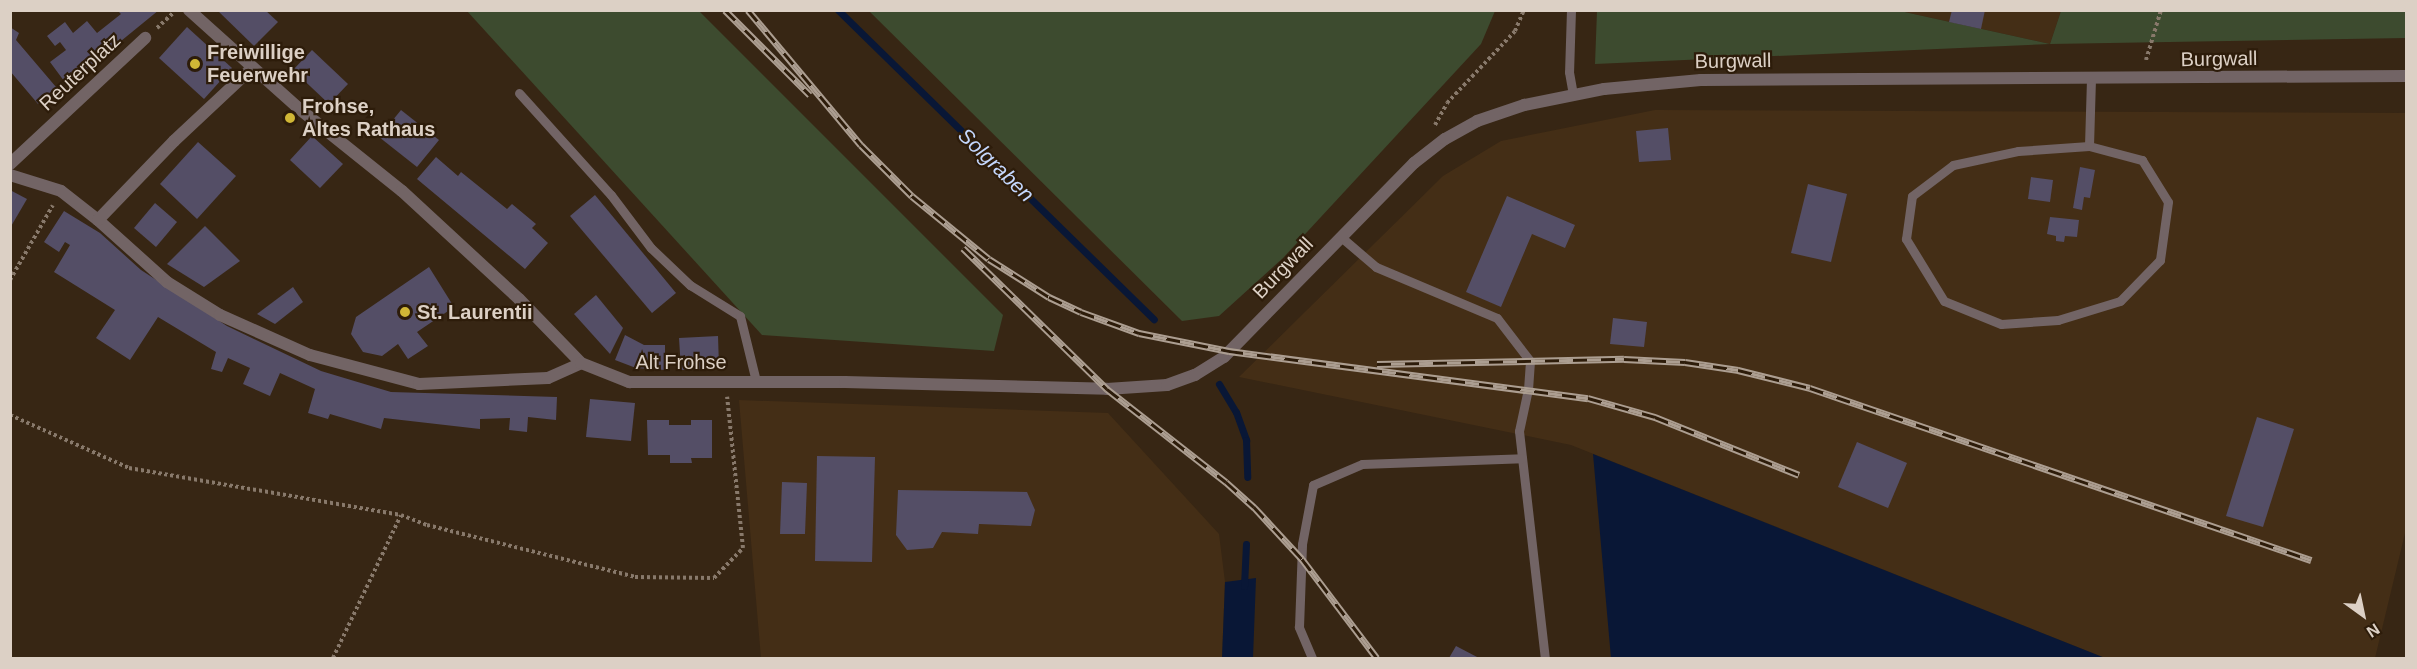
<!DOCTYPE html>
<style>
body{margin:0}
#map{position:relative;width:2417px;height:669px;overflow:hidden;background:#372614;font-family:Arial,sans-serif}
div>[style]{position:absolute}
[style*='--x']{left:calc(var(--x)*1px);top:calc(var(--y)*1px);width:calc(var(--w)*1px);rotate:calc(var(--a)*1deg)}
.built>*{inset:0;background:#442e16}
.green>*{inset:0;background:#3d4b2f}
.water>*{inset:0;background:#091736}
.stream>*{height:7px;margin:-3.5px;padding:0 3.5px;transform-origin:3.5px;border-radius:3.5px;background:#091736}
.building>*{inset:0;background:#544e66}
.path>*{height:4px;margin-top:-2px;transform-origin:0;background:repeating-linear-gradient(90deg,#88796b 0 3px,transparent 0 6px)}
.service>*{height:9px;margin:-4.5px;padding:0 4.5px;transform-origin:4.5px;border-radius:4.5px;background:#726465}
.minor>*{height:12px;margin:-6px;padding:0 6px;transform-origin:6px;border-radius:6px;background:#726465}
.tertiary>*{height:12px;margin:-6px;padding:0 6px;transform-origin:6px;border-radius:6px;background:#726465}
.rail>*{height:7px;margin-top:-3.5px;transform-origin:0;background:repeating-linear-gradient(90deg,#2d1c0a 0 14px,#ac9e91 0 28px);box-sizing:border-box;border-block:2px solid #ac9e91}
.dots>*{width:16px;height:16px;translate:-50% -50%;box-sizing:border-box;border:3px solid #2d1c0a;border-radius:50%}
span{translate:-50% -50%;white-space:nowrap;text-align:center;line-height:1.15;-webkit-text-stroke:4.5px #2d1c0a;paint-order:stroke}
.poi-label{font-size:20px;color:#dcd0c5;font-weight:700}
.left{translate:0 -50%;text-align:left}
.street-label{font-size:20px;color:#dcd0c5}
.water-label{font-size:21px;color:#c4d7fd;font-style:italic}
.frame{position:absolute;inset:0;border:12px solid #dcd0c5;pointer-events:none}
.north{position:absolute;left:2333px;top:585px;width:60px;height:60px;-webkit-text-stroke:4px #2d1c0a;paint-order:stroke;rotate:147deg;font-size:16px;font-weight:700;line-height:24px;text-align:center;color:#dcd0c5}
.north::after{content:'';display:block;margin:auto;width:21px;height:27px;background:#dcd0c5;clip-path:polygon(50% 0,100% 100%,50% 72%,0 100%)}
</style>
<div id="map">
<div class="built">
<div style="clip-path:polygon(1900px 11px,2061px 11px,2050px 44px)"></div>
<div style="clip-path:polygon(1655px 110px,2406px 113px,2406px 529px,2375px 658px,2105px 658px,1571px 445px,1239px 377px,1443px 176px,1501px 141px)"></div>
<div style="clip-path:polygon(739px 400px,1108px 413px,1219px 534px,1225px 582px,1222px 658px,761px 658px)"></div>
</div>
<div class="green">
<div style="clip-path:polygon(467px 11px,699px 11px,1003px 315px,994px 351px,762px 335px)"></div>
<div style="clip-path:polygon(869px 11px,1495px 11px,1481px 44px,1283px 258px,1219px 316px,1182px 321px)"></div>
<div style="clip-path:polygon(1597px 11px,1900px 11px,2050px 44px,2061px 11px,2406px 11px,2406px 38px,2050px 44px,1595px 64px)"></div>
</div>
<div class="water">
<div style="clip-path:polygon(1593px 454px,2105px 658px,1611px 658px)"></div>
<div style="clip-path:polygon(1256px 578px,1253px 658px,1222px 658px,1225px 582px)"></div>
</div>
<div class="stream">
<div style="--x:838;--y:10;--w:442;--a:44.4"></div>
<div style="--x:1219;--y:384;--w:33;--a:59"></div>
<div style="--x:1236;--y:412;--w:30;--a:70"></div>
<div style="--x:1246;--y:440;--w:37;--a:88"></div>
<div style="--x:1244;--y:586;--w:42;--a:-87.3"></div>
</div>
<div class="building">
<div style="clip-path:polygon(117px 10px,159px 10px,67px 85px,50px 62px,66px 50px,60px 42px,55px 46px,47px 36px,65px 22px,73px 33px,87px 21px,97px 33px,121px 14px)"></div>
<div style="clip-path:polygon(217px 10px,265px 10px,278px 22px,254px 46px)"></div>
<div style="clip-path:polygon(1952px 10px,1985px 10px,1981px 29px,1949px 22px)"></div>
<div style="clip-path:polygon(10px 27px,19px 33px,16px 40px,56px 87px,38px 104px,10px 71px)"></div>
<div style="clip-path:polygon(187px 27px,232px 68px,204px 99px,159px 58px)"></div>
<div style="clip-path:polygon(312px 50px,348px 84px,329px 104px,293px 70px)"></div>
<div style="clip-path:polygon(401px 110px,439px 140px,417px 167px,379px 137px)"></div>
<div style="clip-path:polygon(1668px 128px,1671px 160px,1639px 162px,1636px 131px)"></div>
<div style="clip-path:polygon(312px 136px,343px 164px,320px 188px,290px 160px)"></div>
<div style="clip-path:polygon(198px 142px,236px 176px,197px 219px,160px 184px)"></div>
<div style="clip-path:polygon(436px 157px,458px 176px,461px 172px,507px 209px,512px 204px,536px 224px,532px 228px,548px 243px,525px 269px,417px 179px)"></div>
<div style="clip-path:polygon(2080px 167px,2095px 170px,2090px 198px,2084px 197px,2082px 210px,2073px 208px)"></div>
<div style="clip-path:polygon(2031px 177px,2053px 180px,2050px 202px,2028px 199px)"></div>
<div style="clip-path:polygon(1808px 184px,1847px 194px,1831px 262px,1791px 253px)"></div>
<div style="clip-path:polygon(10px 190px,27px 199px,10px 228px)"></div>
<div style="clip-path:polygon(595px 195px,676px 293px,652px 313px,570px 216px)"></div>
<div style="clip-path:polygon(1507px 196px,1575px 225px,1565px 248px,1532px 234px,1501px 307px,1466px 292px)"></div>
<div style="clip-path:polygon(155px 203px,177px 222px,156px 247px,134px 228px)"></div>
<div style="clip-path:polygon(64px 211px,100px 233px,141px 270px,227px 326px,321px 371px,391px 392px,557px 397px,556px 420px,528px 417px,527px 432px,509px 430px,510px 418px,480px 419px,480px 429px,384px 418px,381px 429px,330px 414px,328px 419px,308px 413px,315px 389px,280px 373px,270px 396px,243px 384px,250px 368px,228px 358px,222px 372px,211px 369px,216px 352px,158px 317px,130px 360px,96px 338px,115px 310px,54px 272px,70px 245px,65px 242px,59px 252px,44px 242px)"></div>
<div style="clip-path:polygon(2050px 217px,2079px 220px,2077px 237px,2065px 236px,2064px 242px,2056px 241px,2056px 236px,2047px 234px)"></div>
<div style="clip-path:polygon(205px 226px,240px 261px,204px 287px,167px 264px)"></div>
<div style="clip-path:polygon(429px 267px,454px 307px,417px 332px,428px 346px,408px 359px,398px 344px,382px 356px,363px 352px,351px 334px,356px 317px)"></div>
<div style="clip-path:polygon(293px 287px,303px 302px,275px 324px,257px 314px)"></div>
<div style="clip-path:polygon(596px 295px,623px 328px,610px 354px,574px 314px)"></div>
<div style="clip-path:polygon(1613px 318px,1647px 322px,1644px 347px,1610px 344px)"></div>
<div style="clip-path:polygon(625px 335px,644px 345px,665px 345px,665px 370px,636px 368px,615px 360px)"></div>
<div style="clip-path:polygon(718px 336px,719px 368px,681px 370px,679px 338px)"></div>
<div style="clip-path:polygon(590px 399px,635px 403px,631px 441px,586px 437px)"></div>
<div style="clip-path:polygon(2257px 417px,2294px 429px,2263px 527px,2226px 516px)"></div>
<div style="clip-path:polygon(647px 420px,669px 420px,669px 425px,691px 425px,691px 420px,712px 420px,712px 458px,691px 458px,692px 463px,670px 463px,670px 455px,648px 455px)"></div>
<div style="clip-path:polygon(1857px 442px,1907px 463px,1888px 508px,1838px 487px)"></div>
<div style="clip-path:polygon(817px 456px,875px 457px,872px 562px,815px 561px)"></div>
<div style="clip-path:polygon(782px 482px,807px 483px,805px 534px,780px 534px)"></div>
<div style="clip-path:polygon(898px 490px,1027px 492px,1035px 510px,1031px 526px,979px 524px,978px 534px,942px 532px,933px 548px,907px 550px,896px 535px)"></div>
<div style="clip-path:polygon(1456px 646px,1479px 658px,1449px 658px)"></div>
</div>
<div class="path">
<div style="--x:157;--y:28;--w:22;--a:-43"></div>
<div style="--x:2146;--y:60;--w:52;--a:-73.3"></div>
<div style="--x:1435;--y:125;--w:25;--a:-61"></div>
<div style="--x:1447;--y:103;--w:99;--a:-46.6"></div>
<div style="--x:1515;--y:31;--w:23;--a:-67"></div>
<div style="--x:10;--y:280;--w:86;--a:-60.2"></div>
<div style="--x:10;--y:415;--w:130;--a:24"></div>
<div style="--x:129;--y:468;--w:276;--a:9.8"></div>
<div style="--x:401;--y:515;--w:28;--a:21"></div>
<div style="--x:427;--y:525;--w:214;--a:14"></div>
<div style="--x:635;--y:577;--w:79;--a:0.7"></div>
<div style="--x:714;--y:578;--w:42;--a:-46"></div>
<div style="--x:743;--y:548;--w:152;--a:-96"></div>
<div style="--x:333;--y:658;--w:158;--a:-64.6"></div>
</div>
<div class="service">
<div style="--x:1571;--y:10;--w:62;--a:91.8"></div>
<div style="--x:1569;--y:72;--w:23;--a:80"></div>
<div style="--x:519;--y:93;--w:137;--a:48"></div>
<div style="--x:611;--y:195;--w:66;--a:53"></div>
<div style="--x:651;--y:248;--w:54;--a:43.5"></div>
<div style="--x:690;--y:285;--w:59;--a:31.8"></div>
<div style="--x:740;--y:316;--w:67;--a:76.2"></div>
<div style="--x:2089;--y:146;--w:55;--a:14.8"></div>
<div style="--x:2142;--y:160;--w:49;--a:58.2"></div>
<div style="--x:2168;--y:202;--w:59;--a:97.9"></div>
<div style="--x:2160;--y:260;--w:57;--a:134.3"></div>
<div style="--x:2120;--y:301;--w:65;--a:163"></div>
<div style="--x:2058;--y:320;--w:57;--a:176"></div>
<div style="--x:2001;--y:324;--w:61;--a:-158"></div>
<div style="--x:1944;--y:301;--w:73;--a:-121.5"></div>
<div style="--x:1906;--y:239;--w:43;--a:-82.1"></div>
<div style="--x:1912;--y:196;--w:51;--a:-37.1"></div>
<div style="--x:1953;--y:165;--w:66;--a:-12.2"></div>
<div style="--x:2018;--y:151;--w:71;--a:-4"></div>
<div style="--x:2089;--y:146;--w:66;--a:-88.3"></div>
<div style="--x:1341;--y:237;--w:46;--a:40.6"></div>
<div style="--x:1376;--y:267;--w:131;--a:22.9"></div>
<div style="--x:1497;--y:318;--w:54;--a:52.5"></div>
<div style="--x:1530;--y:361;--w:28;--a:94"></div>
<div style="--x:1528;--y:389;--w:43;--a:102.1"></div>
<div style="--x:1519;--y:431;--w:228;--a:83.5"></div>
<div style="--x:1312;--y:658;--w:34;--a:-113"></div>
<div style="--x:1299;--y:627;--w:83;--a:-87.9"></div>
<div style="--x:1302;--y:544;--w:60;--a:-79.4"></div>
<div style="--x:1313;--y:485;--w:53;--a:-23.2"></div>
<div style="--x:1362;--y:464;--w:160;--a:-2.1"></div>
</div>
<div class="minor">
<div style="--x:10;--y:164;--w:185;--a:-43"></div>
<div style="--x:10;--y:175;--w:53;--a:17.4"></div>
<div style="--x:61;--y:191;--w:47;--a:38.1"></div>
<div style="--x:98;--y:220;--w:93;--a:41.9"></div>
<div style="--x:167;--y:282;--w:62;--a:31.9"></div>
<div style="--x:220;--y:315;--w:98;--a:24"></div>
<div style="--x:310;--y:355;--w:113;--a:14.9"></div>
<div style="--x:419;--y:384;--w:129;--a:-2.7"></div>
<div style="--x:548;--y:378;--w:36;--a:-24"></div>
<div style="--x:98;--y:220;--w:110;--a:-46.1"></div>
<div style="--x:174;--y:141;--w:107;--a:-43.1"></div>
</div>
<div class="tertiary">
<div style="--x:189;--y:10;--w:145;--a:41.9"></div>
<div style="--x:297;--y:107;--w:134;--a:38.7"></div>
<div style="--x:402;--y:191;--w:159;--a:42.7"></div>
<div style="--x:519;--y:299;--w:89;--a:45.9"></div>
<div style="--x:581;--y:363;--w:52;--a:21.6"></div>
<div style="--x:629;--y:382;--w:216;--a:0"></div>
<div style="--x:845;--y:382;--w:262;--a:1.5"></div>
<div style="--x:1107;--y:389;--w:60;--a:-3.8"></div>
<div style="--x:1167;--y:385;--w:30;--a:-20"></div>
<div style="--x:1195;--y:375;--w:34;--a:-32"></div>
<div style="--x:1224;--y:357;--w:272;--a:-45.6"></div>
<div style="--x:1414;--y:163;--w:39;--a:-38"></div>
<div style="--x:1445;--y:139;--w:37;--a:-29"></div>
<div style="--x:1477;--y:121;--w:50;--a:-18.8"></div>
<div style="--x:1524;--y:105;--w:82;--a:-11.3"></div>
<div style="--x:1604;--y:89;--w:97;--a:-5.3"></div>
<div style="--x:1701;--y:80;--w:705;--a:-0.33"></div>
</div>
<div class="rail">
<div style="--x:725;--y:10;--w:120;--a:45"></div>
<div style="--x:748;--y:10;--w:176;--a:50.1"></div>
<div style="--x:861;--y:145;--w:72;--a:45"></div>
<div style="--x:912;--y:196;--w:99;--a:39.3"></div>
<div style="--x:989;--y:259;--w:71;--a:32.3"></div>
<div style="--x:1049;--y:297;--w:35;--a:25"></div>
<div style="--x:1081;--y:312;--w:62;--a:19.9"></div>
<div style="--x:1139;--y:333;--w:92;--a:11.3"></div>
<div style="--x:1229;--y:351;--w:362;--a:7.5"></div>
<div style="--x:1588;--y:398;--w:70;--a:15.8"></div>
<div style="--x:1655;--y:417;--w:155;--a:21.9"></div>
<div style="--x:963;--y:248;--w:202;--a:44.4"></div>
<div style="--x:1107;--y:389;--w:151;--a:38"></div>
<div style="--x:1226;--y:482;--w:38;--a:42"></div>
<div style="--x:1254;--y:507;--w:71;--a:47.3"></div>
<div style="--x:1302;--y:559;--w:124;--a:52.9"></div>
<div style="--x:1377;--y:364;--w:247;--a:-1.2"></div>
<div style="--x:1624;--y:359;--w:61;--a:2.8"></div>
<div style="--x:1685;--y:362;--w:54;--a:8.6"></div>
<div style="--x:1738;--y:370;--w:74;--a:14"></div>
<div style="--x:1810;--y:388;--w:530;--a:18.95"></div>
</div>
<div class="dots">
<div style="left:195px;top:64px;background:#d1b736"></div>
<div style="left:290px;top:118px;background:#d1b736"></div>
<div style="left:405px;top:312px;background:#d1b736"></div>
</div>
<div class="poi-label">
<span class="left" style="left:207px;top:64px">Freiwillige<br>Feuerwehr</span>
<span class="left" style="left:302px;top:118px">Frohse,<br>Altes Rathaus</span>
<span class="left" style="left:417px;top:312px">St. Laurentii</span>
</div>
<div class="street-label">
<span style="left:2219px;top:59px;rotate:-1deg">Burgwall</span>
<span style="left:1733px;top:61px;rotate:-1deg">Burgwall</span>
<span style="left:80px;top:72px;rotate:-43deg">Reuterplatz</span>
<span style="left:1283px;top:268px;rotate:-46deg">Burgwall</span>
<span style="left:681px;top:362px">Alt Frohse</span>
</div>
<div class="water-label">
<span style="left:996px;top:165px;rotate:44deg">Solgraben</span>
</div>
<div class="frame"></div>
<div class="north">N</div>
</div>
